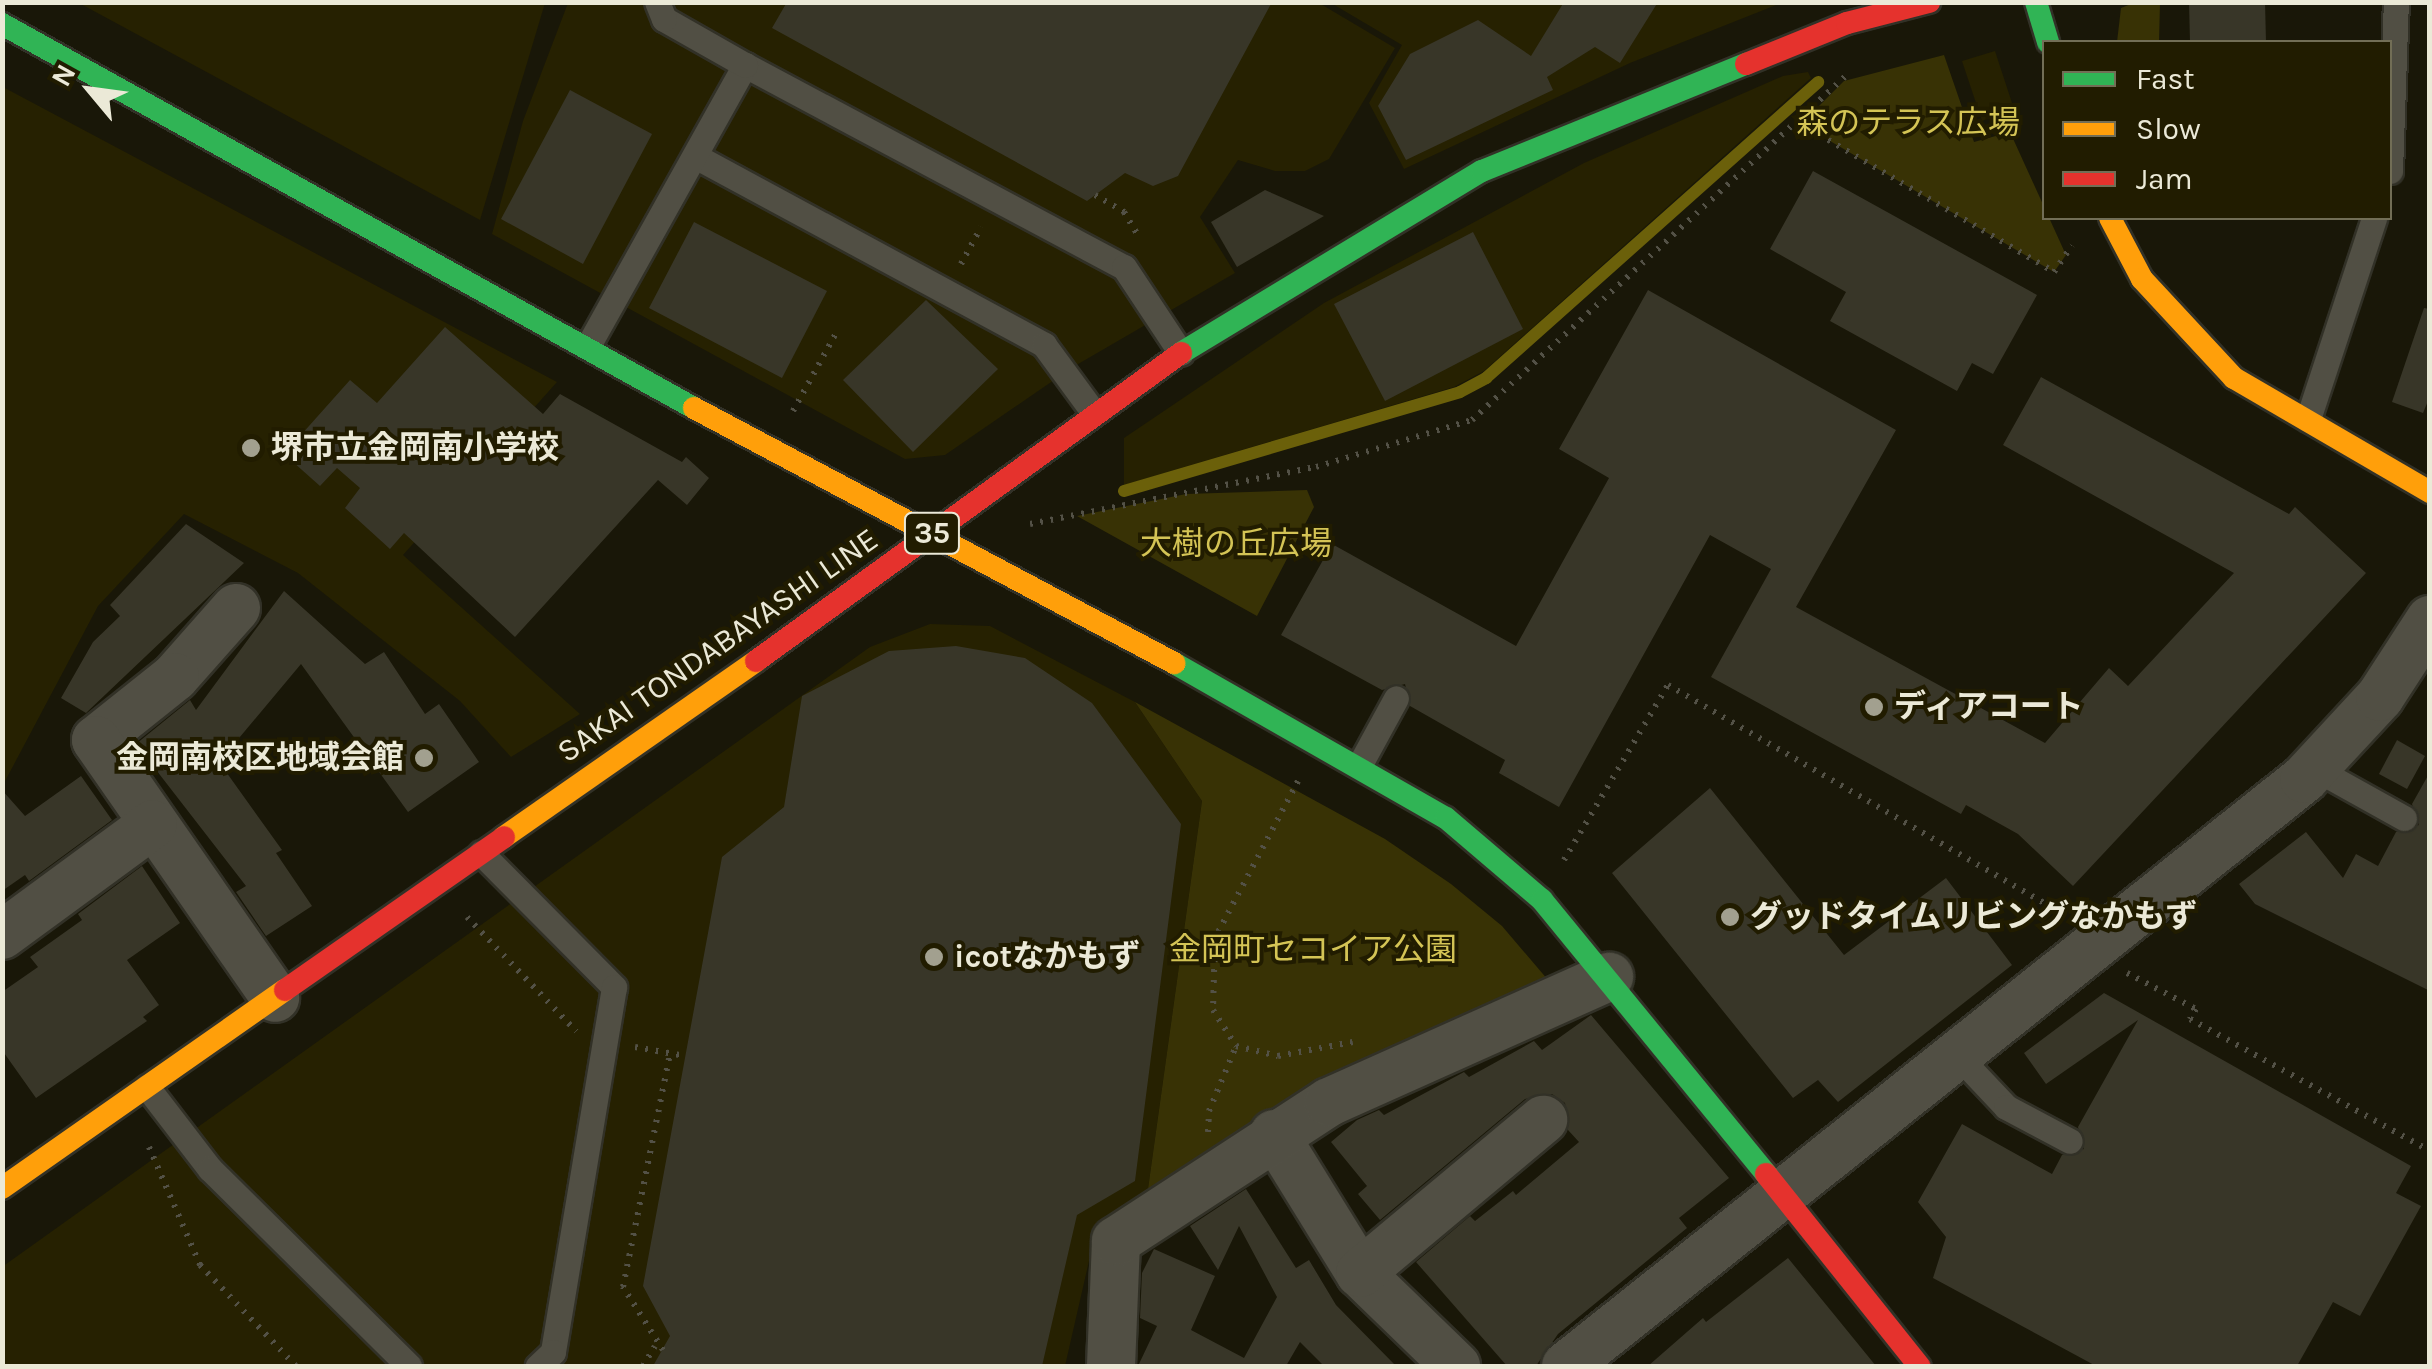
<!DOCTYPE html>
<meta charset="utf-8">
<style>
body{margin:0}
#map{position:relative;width:2432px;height:1369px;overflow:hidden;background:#191708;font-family:Karla,"Noto Sans JP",sans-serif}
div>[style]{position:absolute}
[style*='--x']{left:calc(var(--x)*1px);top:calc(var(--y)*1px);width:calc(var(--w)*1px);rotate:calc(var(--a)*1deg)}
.built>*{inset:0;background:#262101}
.green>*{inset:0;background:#383205}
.stream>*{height:12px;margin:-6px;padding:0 6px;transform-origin:6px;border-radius:6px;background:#6b600a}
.building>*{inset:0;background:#383628}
.path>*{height:6px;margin-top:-3px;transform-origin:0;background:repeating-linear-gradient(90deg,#535146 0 2.5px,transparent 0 10.5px)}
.roads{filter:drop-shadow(2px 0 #323127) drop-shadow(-2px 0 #323127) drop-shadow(0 2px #323127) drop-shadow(0 -2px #323127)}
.lane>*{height:25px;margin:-12.5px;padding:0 12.5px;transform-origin:12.5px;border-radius:12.5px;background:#514f44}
.street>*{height:48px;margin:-24px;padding:0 24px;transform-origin:24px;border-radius:24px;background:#514f44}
.fast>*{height:22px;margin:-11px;padding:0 11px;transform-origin:11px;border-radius:11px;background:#30b455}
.slow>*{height:22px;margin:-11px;padding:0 11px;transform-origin:11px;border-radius:11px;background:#ff9f0a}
.jam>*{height:22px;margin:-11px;padding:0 11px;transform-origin:11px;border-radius:11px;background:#e5322d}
.dots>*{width:28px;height:28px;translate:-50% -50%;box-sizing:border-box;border:5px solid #211c00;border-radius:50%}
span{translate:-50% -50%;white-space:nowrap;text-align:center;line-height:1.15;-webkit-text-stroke:8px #211c00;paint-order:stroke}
.shield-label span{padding:2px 8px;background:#211c00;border:2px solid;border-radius:8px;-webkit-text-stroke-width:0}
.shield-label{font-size:30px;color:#ebe9d7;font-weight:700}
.park-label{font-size:32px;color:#d4c455}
.poi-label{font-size:32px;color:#ebe9d7;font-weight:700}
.left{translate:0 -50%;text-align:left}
.right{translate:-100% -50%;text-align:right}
.street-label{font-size:32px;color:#ebe9d7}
.frame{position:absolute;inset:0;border:5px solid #ebe9d7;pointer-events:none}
.legend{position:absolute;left:2042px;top:40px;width:350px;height:180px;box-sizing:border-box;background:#211c00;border:2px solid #726e56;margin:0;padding:12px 18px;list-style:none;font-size:30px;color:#ebe9d7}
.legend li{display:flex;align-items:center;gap:20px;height:50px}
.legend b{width:50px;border:2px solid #726e56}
.north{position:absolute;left:40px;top:40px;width:100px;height:100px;-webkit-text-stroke:8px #211c00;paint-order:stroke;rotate:299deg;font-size:28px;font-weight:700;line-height:40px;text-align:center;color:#ebe9d7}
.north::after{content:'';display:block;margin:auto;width:35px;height:45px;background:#ebe9d7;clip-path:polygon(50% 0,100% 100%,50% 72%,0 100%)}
</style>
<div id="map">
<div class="built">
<div style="clip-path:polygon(79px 3px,545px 3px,480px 220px)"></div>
<div style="clip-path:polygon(568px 3px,1319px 3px,1395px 48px,1329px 159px,1305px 171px,1275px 171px,1238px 160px,1200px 217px,1235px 273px,1073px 367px,945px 455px,905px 459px,492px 234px,523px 121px)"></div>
<div style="clip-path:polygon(1331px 3px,1781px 3px,1630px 63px,1404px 169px,1369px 103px,1402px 45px)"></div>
<div style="clip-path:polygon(1995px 51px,2014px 109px,1982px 121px,1962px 61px)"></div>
<div style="clip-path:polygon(1808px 72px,1811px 78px,1484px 371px,1454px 387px,1124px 485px,1124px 438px,1324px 303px,1584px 163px,1783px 76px)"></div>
<div style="clip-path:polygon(3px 87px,557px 382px,403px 555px,580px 714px,511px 757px,460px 701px,298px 573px,184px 514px,98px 606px,3px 785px)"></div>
<div style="clip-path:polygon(930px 624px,990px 626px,1135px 702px,1202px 801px,1148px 1189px,1097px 1226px,1065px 1366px,3px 1366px,2px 1267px,870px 647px)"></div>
</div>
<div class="green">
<div style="clip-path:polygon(2136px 2px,2160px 3px,2159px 42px,2117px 42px,2121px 8px)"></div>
<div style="clip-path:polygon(1944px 55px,1974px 142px,2010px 132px,2066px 255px,2054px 272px,1801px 124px,1844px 81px)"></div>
<div style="clip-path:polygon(1307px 490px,1314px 507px,1257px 616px,1077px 516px,1186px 494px)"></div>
<div style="clip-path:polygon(1135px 702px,1385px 839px,1451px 884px,1502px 926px,1554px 987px,1148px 1189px,1202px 801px)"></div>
</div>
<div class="stream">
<div style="--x:1124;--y:491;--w:350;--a:-16.4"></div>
<div style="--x:1460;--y:392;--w:30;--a:-28"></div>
<div style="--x:1486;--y:378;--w:445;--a:-41.7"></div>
</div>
<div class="building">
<div style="clip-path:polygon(787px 2px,1272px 2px,1178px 176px,1153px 186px,1125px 173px,1087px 201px,772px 28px)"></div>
<div style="clip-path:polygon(1564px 2px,1658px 2px,1620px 63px,1595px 47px,1547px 77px,1553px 90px,1406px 160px,1378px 106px,1410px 54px,1478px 20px,1531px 56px)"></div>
<div style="clip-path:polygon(2189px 2px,2265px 2px,2266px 42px,2190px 42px)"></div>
<div style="clip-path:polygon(570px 90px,652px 134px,583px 264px,501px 219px)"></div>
<div style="clip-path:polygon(1813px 171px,2037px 295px,1993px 374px,1972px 363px,1957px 391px,1830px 321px,1846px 292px,1770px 249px)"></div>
<div style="clip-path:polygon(1265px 190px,1324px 216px,1237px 267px,1211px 222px)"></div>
<div style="clip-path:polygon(694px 222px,827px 291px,782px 378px,649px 308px)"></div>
<div style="clip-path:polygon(1473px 232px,1523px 329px,1385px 401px,1334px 304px)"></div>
<div style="clip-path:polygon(1648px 290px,1896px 430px,1796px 607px,2045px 743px,2109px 668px,2128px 686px,2234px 573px,2003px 445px,2041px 377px,2289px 514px,2295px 507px,2366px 573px,2073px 886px,2018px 834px,1966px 805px,1961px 814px,1711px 677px,1771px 569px,1710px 535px,1559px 807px,1499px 773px,1505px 760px,1410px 706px,1405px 684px,1382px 690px,1281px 635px,1332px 544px,1516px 646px,1609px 478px,1559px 449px)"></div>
<div style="clip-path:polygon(926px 300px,998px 369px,913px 452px,843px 380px)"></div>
<div style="clip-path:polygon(2424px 308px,2430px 309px,2430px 396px,2423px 413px,2392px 402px)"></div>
<div style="clip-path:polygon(445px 327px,543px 414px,560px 394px,682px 462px,686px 457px,709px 478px,687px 505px,658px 480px,515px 637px,404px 533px,390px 549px,345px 508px,360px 488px,337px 468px,320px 486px,284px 454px,350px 380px,377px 403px)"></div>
<div style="clip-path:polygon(186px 524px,244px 563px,86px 713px,61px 698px,93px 642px,120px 616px,110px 605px)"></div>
<div style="clip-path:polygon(284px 591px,365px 664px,384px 652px,425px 714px,439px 704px,479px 762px,408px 812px,301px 664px,219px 762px,282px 850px,276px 853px,312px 906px,266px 936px,236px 892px,246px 886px,136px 744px,190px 700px,196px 710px)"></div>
<div style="clip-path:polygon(956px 646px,1025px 658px,1092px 703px,1181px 824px,1135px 1181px,1077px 1215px,1042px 1366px,653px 1366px,670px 1336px,643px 1286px,722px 857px,784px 807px,802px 696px,889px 651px)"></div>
<div style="clip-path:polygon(2397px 740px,2425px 756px,2407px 789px,2379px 774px)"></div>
<div style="clip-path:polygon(2430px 772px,2430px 991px,2255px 904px,2239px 884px,2306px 832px,2343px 878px,2356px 854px,2378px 866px,2396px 832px,2419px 825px,2412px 804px)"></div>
<div style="clip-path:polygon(81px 776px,112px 820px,29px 881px,25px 875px,2px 891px,2px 790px,25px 816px)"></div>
<div style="clip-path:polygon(1710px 788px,1844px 955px,1946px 878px,2012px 965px,1838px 1102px,1818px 1080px,1793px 1098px,1612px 873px)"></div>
<div style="clip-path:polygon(142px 866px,180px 923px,127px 960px,159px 1005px,143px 1017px,147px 1021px,36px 1098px,2px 1050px,2px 992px,38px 967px,30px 957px,82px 920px,78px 914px)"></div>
<div style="clip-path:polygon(2104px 993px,2411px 1166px,2396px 1193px,2421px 1206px,2360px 1316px,2333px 1302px,2297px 1366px,2096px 1366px,1933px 1278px,1946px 1237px,1918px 1202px,1962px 1124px,2052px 1174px,2062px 1155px,2084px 1149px,2078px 1127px,2138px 1020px,2046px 1084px,2024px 1053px)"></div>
<div style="clip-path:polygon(1591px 1015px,1729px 1178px,1679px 1218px,1687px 1228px,1558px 1334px,1536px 1366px,1507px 1366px,1416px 1262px,1470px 1216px,1475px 1221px,1513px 1191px,1516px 1195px,1579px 1142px,1568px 1130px,1565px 1103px,1552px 1094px,1525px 1099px,1380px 1220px,1358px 1194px,1367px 1186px,1331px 1142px,1357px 1120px,1379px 1110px,1384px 1115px,1464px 1072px,1469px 1077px,1534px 1041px,1542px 1050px)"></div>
<div style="clip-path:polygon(1246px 1189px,1296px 1268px,1309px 1260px,1336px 1305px,1396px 1366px,1324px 1366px,1300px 1342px,1286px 1366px,1138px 1366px,1157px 1326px,1140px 1318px,1142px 1273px,1154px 1249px,1215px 1276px,1191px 1330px,1244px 1358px,1277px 1297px,1239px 1226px,1218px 1270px,1190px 1226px)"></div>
<div style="clip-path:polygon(1788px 1258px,1876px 1366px,1648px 1366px,1703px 1318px,1706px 1322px)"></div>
</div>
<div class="path">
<div style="--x:1801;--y:124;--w:293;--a:30.3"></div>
<div style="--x:2054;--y:272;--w:32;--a:-56"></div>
<div style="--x:1095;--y:195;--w:34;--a:30"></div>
<div style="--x:1124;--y:212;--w:29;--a:59"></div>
<div style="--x:961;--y:264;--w:42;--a:-61.6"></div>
<div style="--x:793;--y:411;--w:89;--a:-61.1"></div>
<div style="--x:1030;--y:524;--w:292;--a:-11.3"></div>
<div style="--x:1316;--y:467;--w:163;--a:-16.8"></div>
<div style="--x:1472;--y:420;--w:512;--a:-42.63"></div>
<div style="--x:1298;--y:781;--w:178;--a:117.9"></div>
<div style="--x:1215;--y:938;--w:72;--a:91.6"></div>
<div style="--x:1213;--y:1010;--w:43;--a:57.4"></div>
<div style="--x:1236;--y:1046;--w:43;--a:13.4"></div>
<div style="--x:1278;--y:1056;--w:76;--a:-10.6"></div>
<div style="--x:1564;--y:860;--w:204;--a:-59.3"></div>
<div style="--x:1668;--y:685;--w:459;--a:30.1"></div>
<div style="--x:467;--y:917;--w:158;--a:46.3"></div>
<div style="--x:2127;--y:973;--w:78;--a:27.6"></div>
<div style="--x:2196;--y:1009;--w:12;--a:121"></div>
<div style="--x:2190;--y:1019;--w:274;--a:28.8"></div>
<div style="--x:635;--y:1047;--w:51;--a:10.2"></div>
<div style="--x:1208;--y:1132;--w:21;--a:-87"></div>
<div style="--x:1209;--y:1111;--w:70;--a:-67.4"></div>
<div style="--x:149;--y:1147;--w:129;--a:66.6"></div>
<div style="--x:200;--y:1265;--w:139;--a:46.5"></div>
<div style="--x:663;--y:1350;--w:75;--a:-122.4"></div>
<div style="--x:623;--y:1287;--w:238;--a:-78.6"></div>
<div style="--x:643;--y:1366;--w:23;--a:-59"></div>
</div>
<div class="roads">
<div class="lane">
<div style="--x:745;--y:65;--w:429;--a:28.1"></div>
<div style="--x:1124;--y:267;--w:103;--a:56.5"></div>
<div style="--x:695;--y:156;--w:397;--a:28.4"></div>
<div style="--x:1044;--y:345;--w:84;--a:53.7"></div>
<div style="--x:2390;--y:171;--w:169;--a:-88"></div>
<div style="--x:589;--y:344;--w:320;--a:-60.8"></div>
<div style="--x:745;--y:65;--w:93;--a:-150.4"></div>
<div style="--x:664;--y:19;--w:18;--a:-112"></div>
<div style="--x:2308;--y:419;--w:212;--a:-71.8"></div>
<div style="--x:1359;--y:766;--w:77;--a:-61.4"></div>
<div style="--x:2314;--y:768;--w:103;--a:29.1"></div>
<div style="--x:481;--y:853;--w:189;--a:45.2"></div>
<div style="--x:614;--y:987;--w:370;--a:99.5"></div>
<div style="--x:553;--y:1352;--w:21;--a:137"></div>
<div style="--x:1958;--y:1056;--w:70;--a:46.7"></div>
<div style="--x:2006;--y:1107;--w:72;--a:28"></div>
<div style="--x:147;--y:1087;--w:103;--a:52.5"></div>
<div style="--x:210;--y:1169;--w:280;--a:44.7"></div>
</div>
<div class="street">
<div style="--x:236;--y:608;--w:92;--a:131.5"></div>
<div style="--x:175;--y:677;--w:101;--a:141.4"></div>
<div style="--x:96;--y:740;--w:314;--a:55.2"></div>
<div style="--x:2;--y:935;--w:187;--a:-36.3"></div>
<div style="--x:1274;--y:1134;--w:163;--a:58.3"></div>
<div style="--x:1360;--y:1273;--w:134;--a:44.1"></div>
<div style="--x:1360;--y:1273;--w:239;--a:-39.9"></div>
<div style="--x:1111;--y:1366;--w:125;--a:-87.7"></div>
<div style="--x:1116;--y:1241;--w:254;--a:-33.1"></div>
<div style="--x:1329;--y:1102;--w:307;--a:-24.1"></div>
<div style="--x:1566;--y:1366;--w:943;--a:-38.5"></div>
<div style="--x:2304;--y:779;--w:112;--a:-47.2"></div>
<div style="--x:2380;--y:697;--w:92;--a:-57"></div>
</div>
<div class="fast">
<div style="--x:2036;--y:2;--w:42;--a:73.3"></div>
<div style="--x:2;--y:24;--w:791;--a:29.03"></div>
<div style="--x:1181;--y:353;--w:352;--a:-31.2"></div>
<div style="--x:1482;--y:171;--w:285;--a:-22.1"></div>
<div style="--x:1174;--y:663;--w:313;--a:29.7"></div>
<div style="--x:1446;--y:818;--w:126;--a:40.5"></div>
<div style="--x:1542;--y:900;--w:354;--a:50.7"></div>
</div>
<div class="slow">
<div style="--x:2110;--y:218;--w:69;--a:62.3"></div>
<div style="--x:2142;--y:279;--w:135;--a:47.1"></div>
<div style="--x:2234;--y:378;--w:227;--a:30.2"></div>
<div style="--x:694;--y:408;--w:544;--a:27.98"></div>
<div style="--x:504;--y:837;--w:307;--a:-34.9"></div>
<div style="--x:2;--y:1188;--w:345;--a:-35"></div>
</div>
<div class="jam">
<div style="--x:1746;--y:64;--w:109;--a:-22.1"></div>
<div style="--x:1847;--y:23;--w:85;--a:-14.4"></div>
<div style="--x:756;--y:661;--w:525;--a:-35.93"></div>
<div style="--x:285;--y:990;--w:267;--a:-34.9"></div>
<div style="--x:1766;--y:1174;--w:246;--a:51.4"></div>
</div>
</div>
<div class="dots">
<div style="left:251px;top:448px;background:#a2a08f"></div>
<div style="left:1874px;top:707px;background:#a2a08f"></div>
<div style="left:424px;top:758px;background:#a2a08f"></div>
<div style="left:1730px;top:917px;background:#a2a08f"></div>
<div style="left:934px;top:957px;background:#a2a08f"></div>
</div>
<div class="shield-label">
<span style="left:932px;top:533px">35</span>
</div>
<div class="park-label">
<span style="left:1908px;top:123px">森のテラス広場</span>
<span style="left:1236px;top:544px">大樹の丘広場</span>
<span style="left:1313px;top:950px">金岡町セコイア公園</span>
</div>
<div class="poi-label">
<span class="left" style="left:271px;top:448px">堺市立金岡南小学校</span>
<span class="left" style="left:1894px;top:707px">ディアコート</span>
<span class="right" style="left:404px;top:758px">金岡南校区地域会館</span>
<span class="left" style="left:1750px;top:917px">グッドタイムリビングなかもず</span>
<span class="left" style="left:954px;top:957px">icotなかもず</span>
</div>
<div class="street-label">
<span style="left:718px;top:646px;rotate:-35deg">SAKAI TONDABAYASHI LINE</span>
</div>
<div class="frame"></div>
<ul class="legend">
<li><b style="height:12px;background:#30b455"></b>Fast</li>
<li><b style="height:12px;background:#ff9f0a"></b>Slow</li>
<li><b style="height:12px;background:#e5322d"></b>Jam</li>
</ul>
<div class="north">N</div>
</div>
